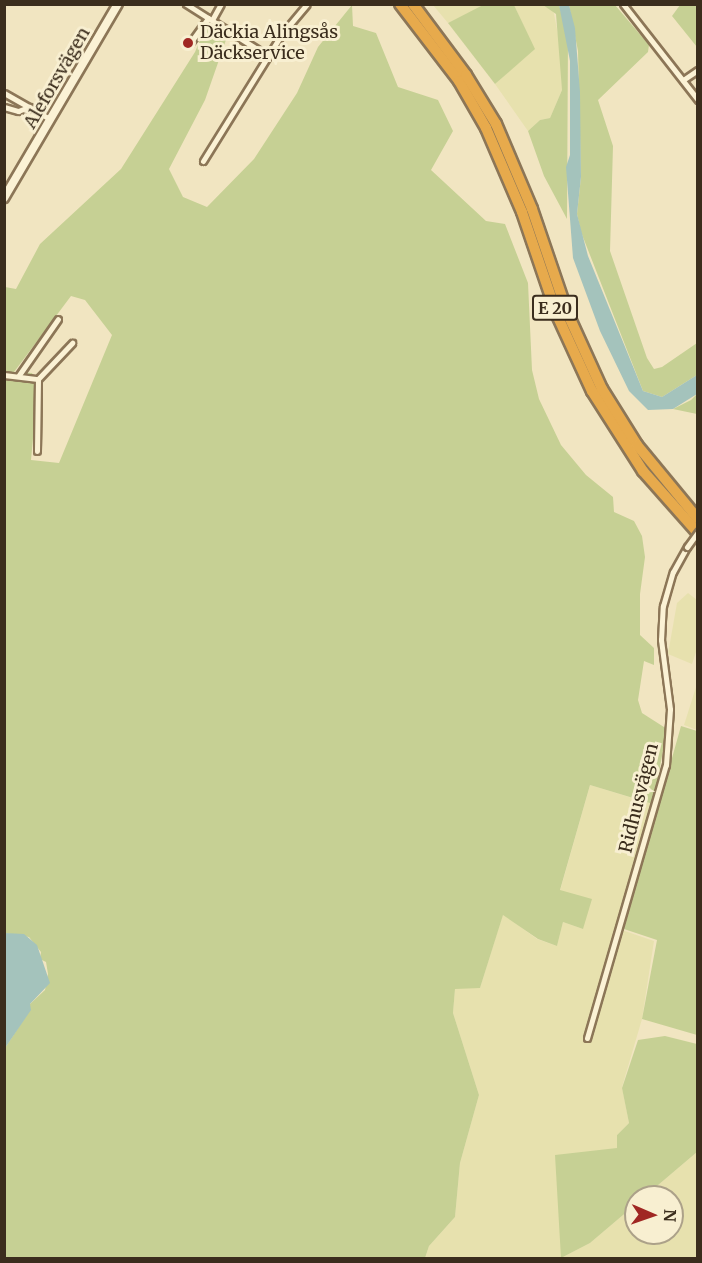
<!DOCTYPE html>
<meta charset="utf-8">
<style>
body{margin:0}
#map{position:relative;width:702px;height:1263px;overflow:hidden;background:#f1e5c1;font-family:Merriweather,serif}
div>[style]{position:absolute}
[style*='--x']{left:calc(var(--x)*1px);top:calc(var(--y)*1px);width:calc(var(--w)*1px);rotate:calc(var(--a)*1deg)}
.farmland>*{inset:0;background:#e7e1ae}
.green>*{inset:0;background:#c6d094}
.water>*{inset:0;background:#a4c3bc}
.roads{filter:drop-shadow(2px 0 #8c7657) drop-shadow(-2px 0 #8c7657) drop-shadow(0 2px #8c7657) drop-shadow(0 -2px #8c7657)}
.street>*{height:5px;margin:-2.5px;padding:0 2.5px;transform-origin:2.5px;border-radius:2.5px;background:#fbf2d5}
.secondary>*{height:8px;margin:-4px;padding:0 4px;transform-origin:4px;border-radius:4px;background:#fbf2d5}
.highway>*{height:10px;margin:-5px;padding:0 5px;transform-origin:5px;border-radius:5px;background:#e7aa4c}
.bridges{filter:drop-shadow(2px 0 #8c7657) drop-shadow(-2px 0 #8c7657) drop-shadow(0 2px #8c7657) drop-shadow(0 -2px #8c7657)}
.street-bridge>*{height:5px;margin:-2.5px;padding:0 2.5px;transform-origin:2.5px;border-radius:2.5px;background:#fbf2d5}
.dots>*{width:16px;height:16px;translate:-50% -50%;box-sizing:border-box;border:3px solid #f8efd1;border-radius:50%}
span{translate:-50% -50%;white-space:nowrap;text-align:center;line-height:1.15;-webkit-text-stroke:6px #f8efd1;paint-order:stroke}
.shield-label span{padding:2px 4px;background:#f8efd1;border:2px solid;border-radius:4px;-webkit-text-stroke-width:0}
.shield-label{font-size:16px;color:#3b2d1d;font-weight:700}
.poi-label{font-size:18px;color:#3b2d1d}
.left{translate:0 -50%;text-align:left}
.street-label{font-size:18px;color:#3b2d1d}
.frame{position:absolute;inset:0;border:6px solid #3b2d1d;pointer-events:none}
.north{position:absolute;left:624px;top:1185px;width:60px;height:60px;box-sizing:border-box;background:#f8efd1;border:2px solid #aca189;border-radius:50%;rotate:92deg;font-size:16px;font-weight:700;line-height:24px;text-align:center;color:#3b2d1d}
.north::after{content:'';display:block;margin:auto;width:21px;height:27px;background:#a02723;clip-path:polygon(50% 0,100% 100%,50% 72%,0 100%)}
</style>
<div id="map">
<div class="farmland">
<div style="clip-path:polygon(433px 5px,485px 5px,448px 23px)"></div>
<div style="clip-path:polygon(514px 5px,543px 5px,553px 9px,561px 49px,562px 90px,550px 118px,540px 120px,528px 131px,495px 84px,534px 49px)"></div>
<div style="clip-path:polygon(688px 593px,697px 600px,697px 649px,692px 664px,668px 654px,677px 603px)"></div>
<div style="clip-path:polygon(697px 684px,697px 730px,684px 725px)"></div>
<div style="clip-path:polygon(590px 785px,652px 804px,616px 928px,654px 941px,642px 1019px,622px 1087px,629px 1123px,617px 1135px,617px 1148px,561px 1258px,590px 1243px,636px 1204px,636px 1233px,672px 1233px,672px 1197px,644px 1197px,697px 1152px,697px 1258px,425px 1258px,429px 1246px,455px 1217px,460px 1163px,479px 1095px,453px 1013px,455px 988px,480px 988px,503px 914px,537px 939px,557px 946px,563px 922px,583px 929px,560px 891px)"></div>
</div>
<div class="green">
<div style="clip-path:polygon(485px 4px,514px 5px,535px 49px,495px 84px,448px 23px)"></div>
<div style="clip-path:polygon(evenodd,352px 5px,353px 26px,376px 33px,398px 87px,438px 100px,453px 131px,431px 170px,486px 221px,505px 224px,528px 283px,532px 370px,539px 399px,561px 445px,586px 475px,613px 497px,614px 512px,634px 521px,642px 536px,645px 557px,640px 594px,640px 635px,654px 648px,654px 665px,644px 661px,638px 700px,642px 713px,667px 729px,653px 804px,590px 785px,560px 890px,592px 899px,583px 929px,563px 922px,557px 946px,538px 939px,503px 915px,480px 988px,455px 989px,453px 1013px,479px 1095px,460px 1163px,455px 1217px,429px 1246px,425px 1258px,5px 1258px,5px 1048px,30px 1010px,30px 1004px,45px 990px,48px 974px,46px 962px,40px 959px,41px 952px,29px 937px,5px 933px,5px 287px,16px 289px,40px 244px,121px 169px,195px 52px,206px 26px,227px 37px,205px 100px,169px 169px,183px 197px,207px 207px,254px 159px,297px 93px,318px 47px,352px 5px,71px 296px,85px 300px,112px 335px,59px 463px,31px 460px,38px 385px,32px 373px,14px 372px,71px 296px)"></div>
<div style="clip-path:polygon(543px 5px,559px 5px,568px 36px,567px 219px,544px 176px,528px 131px,540px 120px,550px 118px,562px 90px,556px 14px)"></div>
<div style="clip-path:polygon(569px 5px,615px 5px,649px 45px,648px 52px,598px 100px,613px 146px,610px 251px,647px 358px,654px 369px,662px 367px,697px 343px,697px 375px,662px 397px,643px 391px,581px 232px,577px 214px,581px 177px,578px 51px)"></div>
<div style="clip-path:polygon(680px 5px,697px 5px,697px 47px,672px 16px)"></div>
<div style="clip-path:polygon(697px 394px,697px 414px,673px 409px,691px 400px)"></div>
<div style="clip-path:polygon(681px 726px,697px 731px,697px 1035px,642px 1019px,657px 940px,624px 929px)"></div>
<div style="clip-path:polygon(665px 1036px,697px 1044px,697px 1152px,644px 1197px,636px 1197px,636px 1204px,590px 1243px,561px 1258px,555px 1155px,617px 1148px,617px 1135px,629px 1123px,622px 1088px,638px 1040px)"></div>
</div>
<div class="water">
<div style="clip-path:polygon(559px 5px,569px 5px,575px 28px,580px 92px,581px 177px,577px 214px,588px 256px,643px 391px,662px 397px,697px 375px,697px 394px,673px 409px,648px 410px,629px 391px,600px 331px,573px 258px,566px 167px,570px 155px,570px 61px)"></div>
<div style="clip-path:polygon(5px 933px,24px 934px,37px 945px,50px 983px,30px 1004px,31px 1010px,5px 1048px)"></div>
</div>
<div class="roads">
<div class="street">
<div style="--x:186;--y:4;--w:97;--a:32.4"></div>
<div style="--x:623;--y:4;--w:122;--a:52"></div>
<div style="--x:212;--y:20;--w:18;--a:-61"></div>
<div style="--x:190;--y:43;--w:31;--a:-54"></div>
<div style="--x:683;--y:80;--w:18;--a:-34"></div>
<div style="--x:4;--y:93;--w:53;--a:29.5"></div>
<div style="--x:4;--y:107;--w:15;--a:16"></div>
<div style="--x:18;--y:111;--w:12;--a:-20"></div>
<div style="--x:203;--y:161;--w:148;--a:-58.2"></div>
<div style="--x:281;--y:35;--w:40;--a:-50"></div>
<div style="--x:4;--y:375;--w:34;--a:7"></div>
<div style="--x:38;--y:379;--w:50;--a:-46.6"></div>
<div style="--x:19;--y:375;--w:68;--a:-55.1"></div>
<div style="--x:37;--y:451;--w:72;--a:-89.2"></div>
<div style="--x:587;--y:1038;--w:284;--a:-73.9"></div>
<div style="--x:666;--y:765;--w:56;--a:-85.9"></div>
<div style="--x:670;--y:709;--w:70;--a:-97.4"></div>
<div style="--x:661;--y:640;--w:34;--a:-87"></div>
<div style="--x:663;--y:606;--w:35;--a:-74"></div>
<div style="--x:673;--y:572;--w:29;--a:-61"></div>
</div>
<div class="secondary">
<div style="--x:4;--y:198;--w:225;--a:-59.6"></div>
</div>
<div class="highway">
<div style="--x:400;--y:4;--w:97;--a:52.5"></div>
<div style="--x:459;--y:81;--w:54;--a:60.1"></div>
<div style="--x:486;--y:128;--w:91;--a:66.8"></div>
<div style="--x:522;--y:212;--w:109;--a:71.2"></div>
<div style="--x:557;--y:315;--w:84;--a:65.3"></div>
<div style="--x:592;--y:391;--w:95;--a:57.5"></div>
<div style="--x:643;--y:471;--w:83;--a:48.4"></div>
<div style="--x:413;--y:4;--w:89;--a:53.3"></div>
<div style="--x:466;--y:75;--w:57;--a:58.5"></div>
<div style="--x:496;--y:124;--w:92;--a:67"></div>
<div style="--x:532;--y:209;--w:109;--a:71.2"></div>
<div style="--x:567;--y:312;--w:85;--a:65.6"></div>
<div style="--x:602;--y:389;--w:66;--a:58"></div>
<div style="--x:637;--y:445;--w:96;--a:50.5"></div>
</div>
</div>
<div class="bridges">
<div class="street-bridge">
<div style="--x:687;--y:547;--w:19;--a:-54"></div>
</div>
</div>
<div class="dots">
<div style="left:188px;top:43px;background:#a02723"></div>
</div>
<div class="shield-label">
<span style="left:555px;top:308px">E 20</span>
</div>
<div class="poi-label">
<span class="left" style="left:200px;top:43px">Däckia Alingsås<br>Däckservice</span>
</div>
<div class="street-label">
<span style="left:57px;top:78px;rotate:-60deg">Aleforsvägen</span>
<span style="left:639px;top:798px;rotate:-76deg">Ridhusvägen</span>
</div>
<div class="frame"></div>
<div class="north">N</div>
</div>
